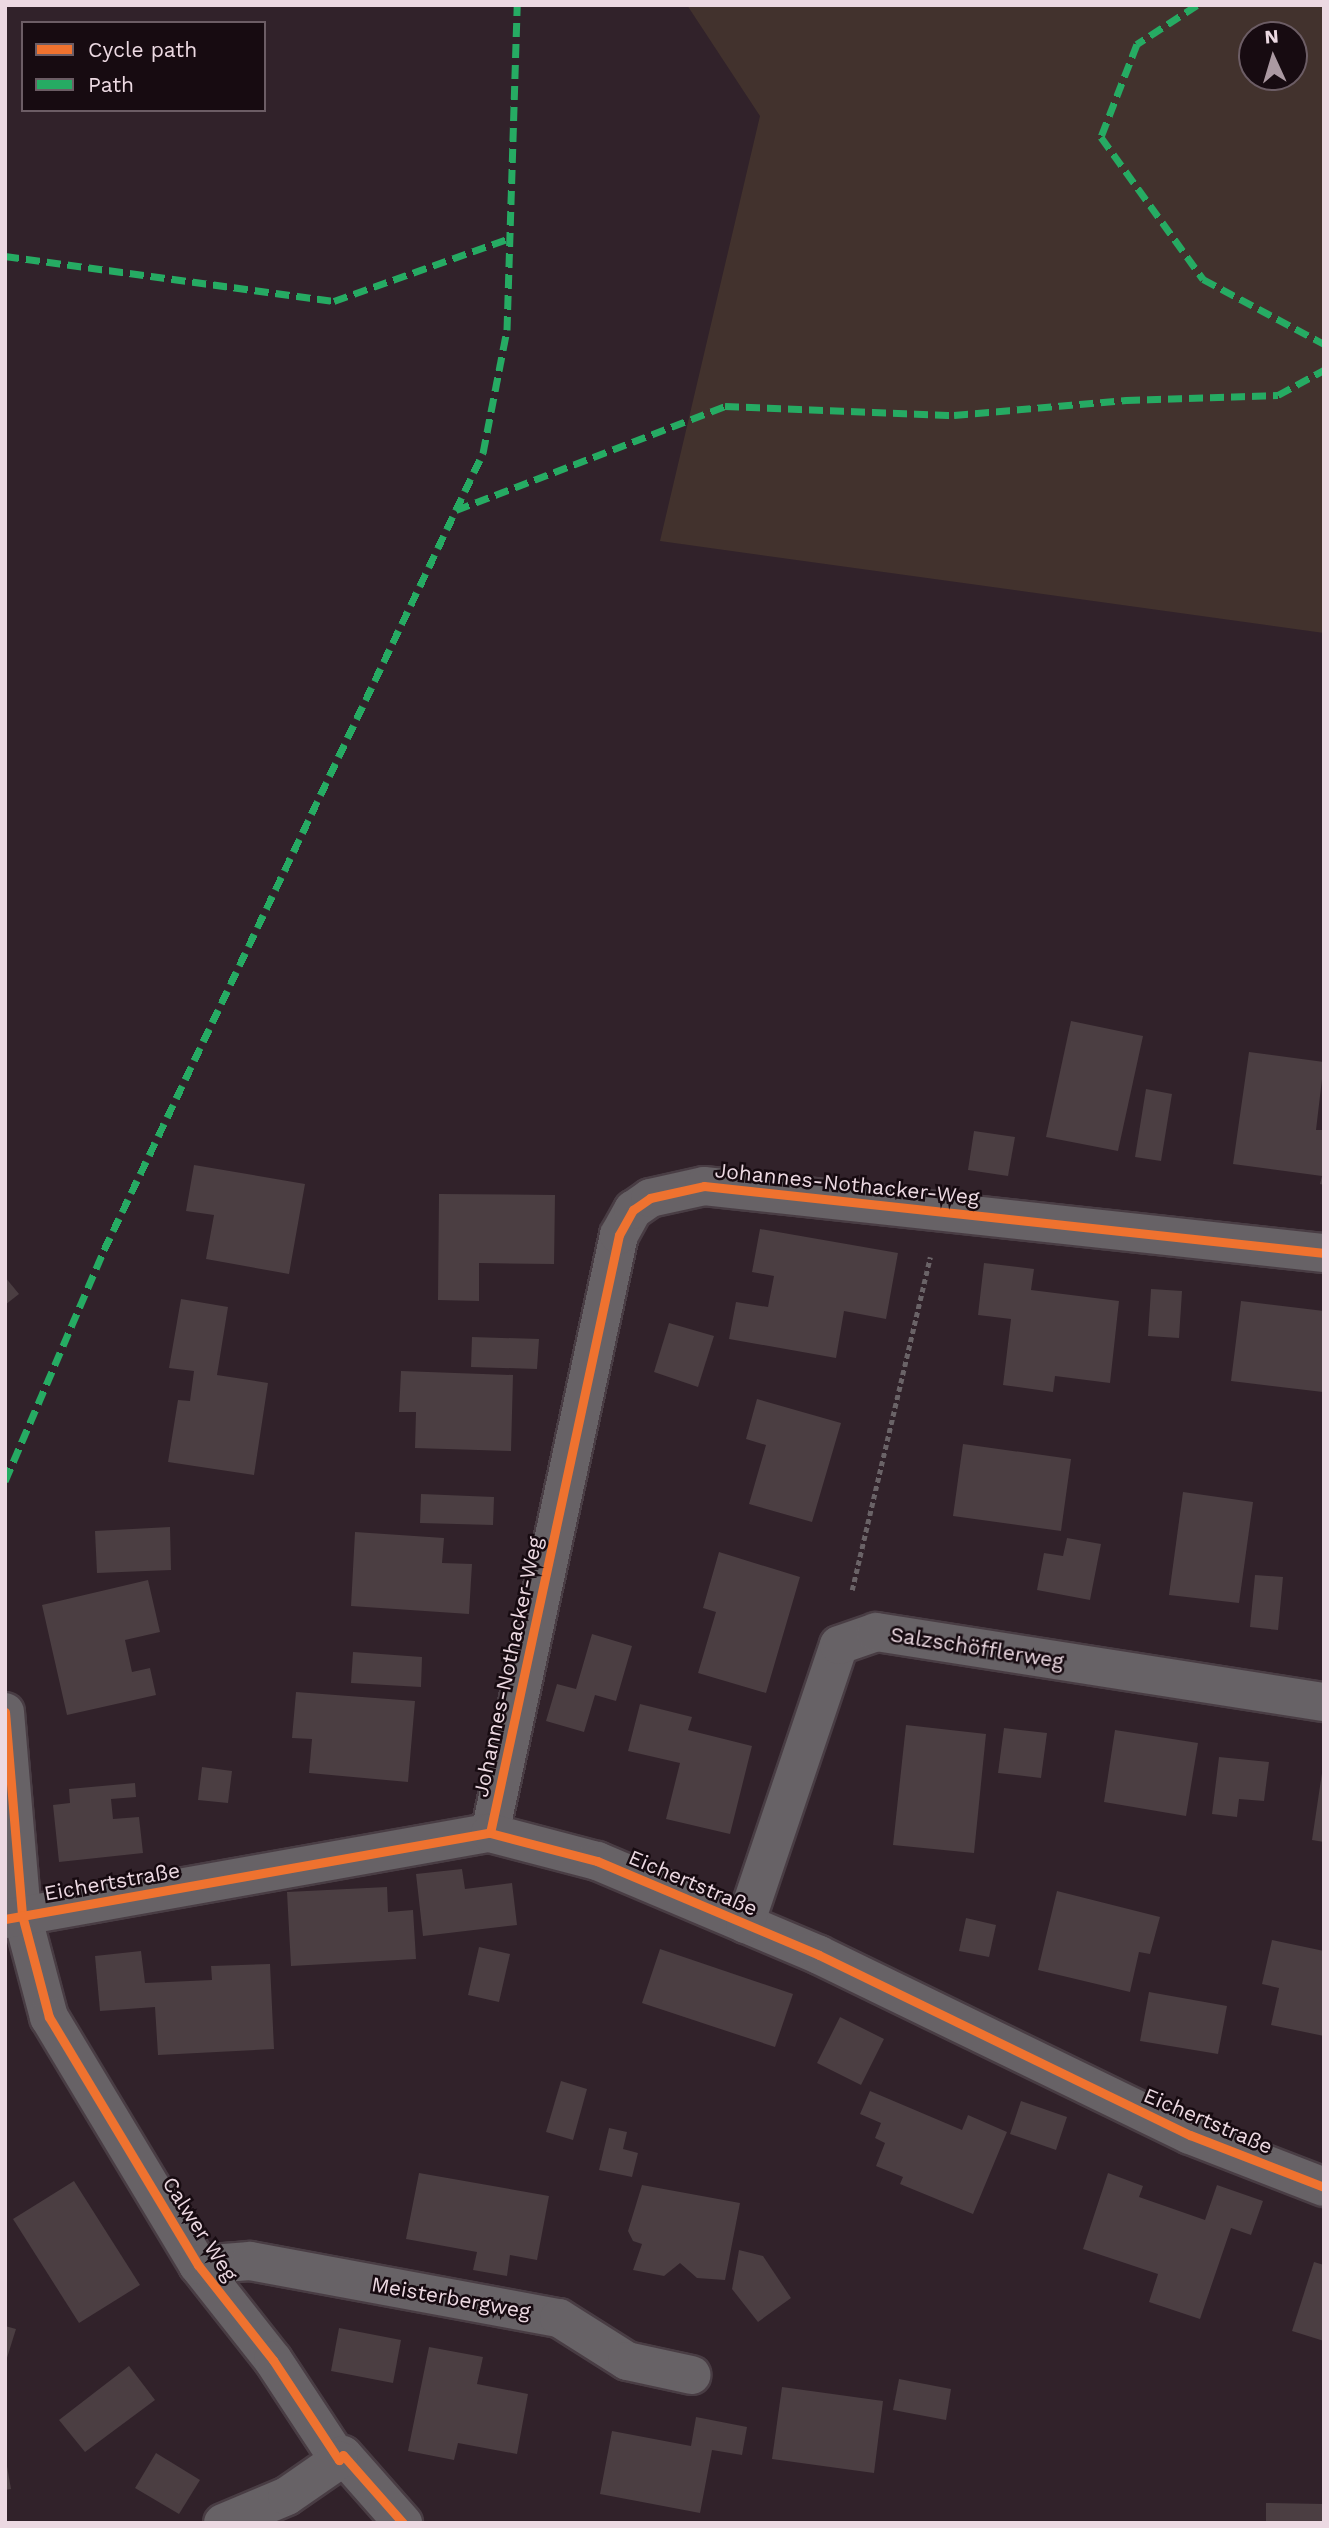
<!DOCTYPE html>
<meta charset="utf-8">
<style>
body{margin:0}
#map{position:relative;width:1329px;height:2528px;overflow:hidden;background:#31222a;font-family:"Work Sans",sans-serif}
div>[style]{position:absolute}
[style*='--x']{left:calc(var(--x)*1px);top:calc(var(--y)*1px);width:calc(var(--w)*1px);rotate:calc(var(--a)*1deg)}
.green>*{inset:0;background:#42322d}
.building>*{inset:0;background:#4b3e42}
.path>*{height:4.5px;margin-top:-2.25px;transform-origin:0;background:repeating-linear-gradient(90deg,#6a6367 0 5px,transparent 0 8.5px)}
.roads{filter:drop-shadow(2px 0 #493d44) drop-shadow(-2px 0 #493d44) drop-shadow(0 2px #493d44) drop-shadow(0 -2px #493d44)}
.minor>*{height:38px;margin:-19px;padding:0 19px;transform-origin:19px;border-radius:19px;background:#676266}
.quiet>*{height:7px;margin-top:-3.5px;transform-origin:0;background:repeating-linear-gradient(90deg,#26ab63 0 14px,transparent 0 21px)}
.cycleway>*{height:9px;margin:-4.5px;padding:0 4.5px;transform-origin:4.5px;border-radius:4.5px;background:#ef722f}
span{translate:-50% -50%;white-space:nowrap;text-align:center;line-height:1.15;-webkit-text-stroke:5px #170b11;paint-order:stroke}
.street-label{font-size:21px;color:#ecd9e2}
.frame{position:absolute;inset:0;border:7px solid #ecd9e2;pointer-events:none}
.legend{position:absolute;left:21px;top:21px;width:245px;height:91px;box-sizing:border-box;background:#170b11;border:2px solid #6c5d65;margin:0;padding:9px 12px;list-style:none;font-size:21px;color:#ecd9e2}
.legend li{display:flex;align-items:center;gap:14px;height:35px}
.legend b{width:35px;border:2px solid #6c5d65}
.north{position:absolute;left:1238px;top:21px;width:70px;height:70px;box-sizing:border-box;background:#170b11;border:2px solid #6c5d65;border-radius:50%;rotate:356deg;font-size:19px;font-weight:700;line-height:28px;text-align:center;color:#ecd9e2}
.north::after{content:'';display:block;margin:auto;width:24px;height:32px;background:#ab99a2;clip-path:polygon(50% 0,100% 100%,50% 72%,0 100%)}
</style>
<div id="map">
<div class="green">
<div style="clip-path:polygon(evenodd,687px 5px,1324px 5px,1324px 633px,660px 541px,760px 116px,687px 5px,1252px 35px,1294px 35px,1294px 77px,1252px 77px,1252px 35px)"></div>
</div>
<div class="building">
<div style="clip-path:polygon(1071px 1021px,1143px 1036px,1118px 1151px,1046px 1137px)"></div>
<div style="clip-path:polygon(1249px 1052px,1324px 1062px,1316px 1130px,1324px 1130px,1324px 1185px,1320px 1184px,1322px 1176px,1233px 1164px)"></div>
<div style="clip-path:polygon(1146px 1089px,1172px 1094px,1161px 1161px,1135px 1157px)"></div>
<div style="clip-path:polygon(974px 1131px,1015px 1137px,1008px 1176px,968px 1170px)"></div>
<div style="clip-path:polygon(194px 1165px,305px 1184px,289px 1274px,206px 1259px,214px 1215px,186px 1211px)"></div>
<div style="clip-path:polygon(439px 1194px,555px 1195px,554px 1264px,479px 1263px,479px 1301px,438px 1300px)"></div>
<div style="clip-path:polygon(760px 1229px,898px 1253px,886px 1319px,844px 1311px,836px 1358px,729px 1339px,736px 1302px,768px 1307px,774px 1276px,752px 1272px)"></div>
<div style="clip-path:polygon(984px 1263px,1034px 1269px,1031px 1290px,1119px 1301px,1110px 1383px,1055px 1376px,1053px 1392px,1003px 1385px,1011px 1319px,978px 1315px)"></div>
<div style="clip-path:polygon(5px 1277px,19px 1294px,5px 1305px)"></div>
<div style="clip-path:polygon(1151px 1289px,1182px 1291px,1179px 1338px,1148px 1336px)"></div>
<div style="clip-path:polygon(181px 1299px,228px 1307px,217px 1375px,268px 1383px,254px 1475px,168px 1462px,178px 1400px,190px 1401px,194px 1371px,169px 1368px)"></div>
<div style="clip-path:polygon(1241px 1301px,1324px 1311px,1323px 1392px,1231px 1381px)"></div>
<div style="clip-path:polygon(669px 1323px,714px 1336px,698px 1387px,654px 1372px)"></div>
<div style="clip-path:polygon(472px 1337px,539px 1339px,537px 1369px,471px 1367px)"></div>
<div style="clip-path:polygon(401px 1371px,513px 1375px,511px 1451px,415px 1448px,416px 1412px,399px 1412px)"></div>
<div style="clip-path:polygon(757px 1399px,841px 1423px,812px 1522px,749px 1504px,766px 1445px,746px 1439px)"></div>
<div style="clip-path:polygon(963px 1444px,1071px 1459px,1061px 1531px,953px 1516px)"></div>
<div style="clip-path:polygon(1183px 1492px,1253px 1502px,1239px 1603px,1169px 1595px)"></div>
<div style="clip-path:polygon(421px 1494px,494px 1497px,493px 1525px,420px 1523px)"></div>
<div style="clip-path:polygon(170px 1527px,171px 1570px,97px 1573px,95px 1531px)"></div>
<div style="clip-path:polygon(355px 1532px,444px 1538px,442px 1563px,472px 1564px,469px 1614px,351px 1606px)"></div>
<div style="clip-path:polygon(1067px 1538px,1101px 1544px,1090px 1600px,1037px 1590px,1044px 1553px,1063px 1556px)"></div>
<div style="clip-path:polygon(719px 1552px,800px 1577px,766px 1693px,698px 1673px,716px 1612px,703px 1608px)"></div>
<div style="clip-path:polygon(1255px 1575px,1283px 1577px,1278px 1630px,1250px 1627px)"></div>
<div style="clip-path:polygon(148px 1580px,160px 1632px,125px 1640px,132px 1672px,150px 1668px,156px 1695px,67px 1715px,42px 1605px)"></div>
<div style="clip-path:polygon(592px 1634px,632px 1646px,616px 1701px,595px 1695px,584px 1732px,546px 1721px,557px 1684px,576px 1689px)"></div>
<div style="clip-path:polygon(353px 1652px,422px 1657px,421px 1687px,351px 1683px)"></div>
<div style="clip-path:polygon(296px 1692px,415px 1701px,408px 1782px,309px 1773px,312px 1739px,292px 1738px)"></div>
<div style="clip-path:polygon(640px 1704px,692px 1717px,688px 1730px,752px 1746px,730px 1834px,666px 1819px,680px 1763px,628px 1751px)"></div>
<div style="clip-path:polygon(906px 1725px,986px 1734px,974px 1853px,893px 1845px)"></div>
<div style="clip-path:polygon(1004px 1728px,1047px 1733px,1041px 1778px,998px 1773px)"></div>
<div style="clip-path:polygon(1115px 1730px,1198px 1743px,1186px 1816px,1104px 1802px)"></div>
<div style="clip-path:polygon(1219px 1757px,1269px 1762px,1264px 1801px,1239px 1799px,1237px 1817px,1212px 1814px)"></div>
<div style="clip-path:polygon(202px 1767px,232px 1771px,228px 1803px,198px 1800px)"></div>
<div style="clip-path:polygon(1322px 1773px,1324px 1774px,1324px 1842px,1312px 1840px)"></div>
<div style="clip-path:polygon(135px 1783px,136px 1797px,111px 1799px,113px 1819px,139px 1817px,143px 1853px,59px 1862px,53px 1805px,70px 1803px,69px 1789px)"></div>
<div style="clip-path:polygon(462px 1869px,465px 1889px,512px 1883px,517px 1925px,423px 1936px,416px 1874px)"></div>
<div style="clip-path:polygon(387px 1887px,388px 1912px,413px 1910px,416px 1959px,291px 1966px,287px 1892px)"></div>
<div style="clip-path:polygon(1057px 1891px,1160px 1917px,1150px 1954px,1139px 1952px,1130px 1992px,1038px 1970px)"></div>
<div style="clip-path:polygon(966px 1918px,996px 1925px,989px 1957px,959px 1951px)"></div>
<div style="clip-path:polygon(1272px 1940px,1324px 1951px,1324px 2036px,1271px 2025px,1279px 1988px,1262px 1984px)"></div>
<div style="clip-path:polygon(479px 1947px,510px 1954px,499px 2002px,468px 1995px)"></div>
<div style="clip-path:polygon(660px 1949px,793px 1994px,775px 2047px,642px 2003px)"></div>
<div style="clip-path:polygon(141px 1951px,145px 1983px,212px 1980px,211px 1966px,270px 1964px,274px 2049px,158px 2055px,155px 2007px,100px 2011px,95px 1956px)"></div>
<div style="clip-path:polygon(1149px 1992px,1227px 2006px,1218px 2054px,1140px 2041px)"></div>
<div style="clip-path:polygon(840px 2017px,884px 2039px,861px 2085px,817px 2063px)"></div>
<div style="clip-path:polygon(561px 2081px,587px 2089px,573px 2140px,546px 2132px)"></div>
<div style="clip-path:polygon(870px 2091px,962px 2130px,968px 2115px,1007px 2132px,973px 2214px,900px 2184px,903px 2177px,876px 2166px,885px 2143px,875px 2138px,881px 2123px,860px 2114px)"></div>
<div style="clip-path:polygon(1021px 2101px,1067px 2117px,1056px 2150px,1010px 2134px)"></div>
<div style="clip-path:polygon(609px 2128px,627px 2132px,623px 2149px,638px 2153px,632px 2177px,599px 2170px)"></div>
<div style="clip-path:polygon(419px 2173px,549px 2196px,537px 2260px,510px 2255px,507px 2276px,473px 2270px,477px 2252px,406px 2239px)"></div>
<div style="clip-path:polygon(1108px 2173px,1143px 2186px,1139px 2197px,1205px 2220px,1217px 2185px,1263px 2201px,1251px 2235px,1231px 2228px,1200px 2319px,1149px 2302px,1158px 2274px,1083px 2249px)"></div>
<div style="clip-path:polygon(74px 2181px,140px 2285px,79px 2323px,13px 2219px)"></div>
<div style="clip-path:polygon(642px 2185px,740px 2203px,725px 2280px,697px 2278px,680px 2263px,664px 2276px,633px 2270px,642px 2244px,633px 2241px,628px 2231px)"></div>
<div style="clip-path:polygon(739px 2250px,763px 2256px,791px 2298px,758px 2322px,732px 2289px)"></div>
<div style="clip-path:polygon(1314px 2262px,1324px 2265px,1324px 2341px,1292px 2331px)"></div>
<div style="clip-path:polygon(5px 2326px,16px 2329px,6px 2361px,5px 2361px)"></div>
<div style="clip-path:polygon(339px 2328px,401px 2340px,393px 2383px,331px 2371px)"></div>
<div style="clip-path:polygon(429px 2347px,483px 2357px,477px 2384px,528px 2394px,517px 2454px,458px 2443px,454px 2460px,408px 2451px)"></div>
<div style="clip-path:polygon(129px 2366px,155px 2400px,85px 2452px,59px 2420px)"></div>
<div style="clip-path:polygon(899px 2379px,951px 2389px,946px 2420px,893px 2410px)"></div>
<div style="clip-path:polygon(782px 2387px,883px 2401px,874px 2473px,772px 2459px)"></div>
<div style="clip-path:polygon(696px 2417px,747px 2427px,742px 2455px,712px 2450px,700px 2513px,600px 2494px,612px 2431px,691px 2446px)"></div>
<div style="clip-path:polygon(156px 2453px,200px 2480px,179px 2514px,135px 2488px)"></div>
<div style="clip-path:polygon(5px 2455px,11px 2489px,5px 2490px)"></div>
<div style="clip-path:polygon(1266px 2503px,1324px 2504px,1324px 2523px,1266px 2523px)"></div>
</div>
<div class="path">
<div style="--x:852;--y:1590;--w:342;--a:-76.8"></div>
</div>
<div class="roads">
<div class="minor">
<div style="--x:5;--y:1712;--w:204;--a:85.2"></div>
<div style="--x:22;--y:1915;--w:106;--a:75.2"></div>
<div style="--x:49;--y:2017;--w:289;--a:59"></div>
<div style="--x:198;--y:2265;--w:121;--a:51.7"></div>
<div style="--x:273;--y:2360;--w:120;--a:56.6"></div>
<div style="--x:339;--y:2460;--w:6;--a:-51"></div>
<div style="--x:343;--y:2455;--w:91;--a:48.6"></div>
<div style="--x:490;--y:1833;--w:612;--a:-77.83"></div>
<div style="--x:619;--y:1235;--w:29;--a:-61"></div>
<div style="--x:633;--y:1210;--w:21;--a:-35"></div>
<div style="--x:650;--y:1198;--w:55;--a:-12.5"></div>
<div style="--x:704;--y:1186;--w:624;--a:6.17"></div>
<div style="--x:5;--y:1919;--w:493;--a:-10.1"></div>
<div style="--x:490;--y:1833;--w:111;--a:14.7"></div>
<div style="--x:597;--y:1861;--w:241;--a:22.9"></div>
<div style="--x:819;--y:1955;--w:412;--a:25.9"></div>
<div style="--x:1190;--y:2135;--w:144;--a:21.2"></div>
<div style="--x:745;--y:1924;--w:294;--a:-71.4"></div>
<div style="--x:839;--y:1645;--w:39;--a:-19"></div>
<div style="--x:876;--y:1632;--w:453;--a:8.9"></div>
<div style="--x:198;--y:2265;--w:52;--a:-4.4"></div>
<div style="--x:250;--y:2261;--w:314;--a:10.5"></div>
<div style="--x:559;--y:2318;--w:80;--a:32.3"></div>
<div style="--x:627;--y:2361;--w:66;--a:12.2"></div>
<div style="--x:223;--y:2523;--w:69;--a:-22.9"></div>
<div style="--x:287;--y:2496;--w:63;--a:-34.7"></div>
</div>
</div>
<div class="quiet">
<div style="--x:1197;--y:5;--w:72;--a:147"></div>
<div style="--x:1137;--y:44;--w:100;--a:111.2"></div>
<div style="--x:1101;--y:137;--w:175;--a:54.3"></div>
<div style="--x:1203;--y:279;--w:137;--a:28.2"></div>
<div style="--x:5;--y:256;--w:332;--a:7.8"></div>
<div style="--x:334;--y:301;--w:187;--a:-19.7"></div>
<div style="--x:456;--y:510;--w:288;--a:-21.1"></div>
<div style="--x:725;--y:406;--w:229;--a:2.3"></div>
<div style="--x:954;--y:415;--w:173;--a:-5"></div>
<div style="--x:1126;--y:400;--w:152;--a:-1.9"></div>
<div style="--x:1278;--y:395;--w:52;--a:-28.5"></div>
<div style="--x:5;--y:1481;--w:251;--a:-66.8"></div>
<div style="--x:104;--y:1250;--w:883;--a:-64.57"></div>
<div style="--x:483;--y:453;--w:125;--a:-79"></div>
<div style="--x:507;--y:330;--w:325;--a:-88.2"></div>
</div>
<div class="cycleway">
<div style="--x:5;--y:1712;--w:204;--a:85.2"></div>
<div style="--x:22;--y:1915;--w:106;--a:75.2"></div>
<div style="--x:49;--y:2017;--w:289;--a:59"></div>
<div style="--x:198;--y:2265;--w:121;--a:51.7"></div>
<div style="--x:273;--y:2360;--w:120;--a:56.6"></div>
<div style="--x:339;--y:2460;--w:6;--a:-51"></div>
<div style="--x:343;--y:2455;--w:91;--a:48.6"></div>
<div style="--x:490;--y:1833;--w:612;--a:-77.83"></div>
<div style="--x:619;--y:1235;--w:29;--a:-61"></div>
<div style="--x:633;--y:1210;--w:21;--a:-35"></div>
<div style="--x:650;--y:1198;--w:55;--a:-12.5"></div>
<div style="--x:704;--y:1186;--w:624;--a:6.17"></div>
<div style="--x:5;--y:1919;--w:493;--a:-10.1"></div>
<div style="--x:490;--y:1833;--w:111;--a:14.7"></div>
<div style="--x:597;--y:1861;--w:241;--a:22.9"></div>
<div style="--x:819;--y:1955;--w:412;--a:25.9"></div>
<div style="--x:1190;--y:2135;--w:144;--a:21.2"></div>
</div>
<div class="street-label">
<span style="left:847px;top:1184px;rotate:6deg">Johannes-Nothacker-Weg</span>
<span style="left:977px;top:1648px;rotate:9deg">Salzschöfflerweg</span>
<span style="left:508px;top:1667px;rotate:-78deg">Johannes-Nothacker-Weg</span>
<span style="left:112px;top:1882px;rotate:-10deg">Eichertstraße</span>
<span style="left:693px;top:1883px;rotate:23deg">Eichertstraße</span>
<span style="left:1208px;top:2121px;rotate:23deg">Eichertstraße</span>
<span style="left:200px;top:2229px;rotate:57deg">Calwer Weg</span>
<span style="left:451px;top:2298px;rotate:10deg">Meisterbergweg</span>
</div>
<div class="frame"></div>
<ul class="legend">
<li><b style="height:9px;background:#ef722f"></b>Cycle path</li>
<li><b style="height:9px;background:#26ab63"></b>Path</li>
</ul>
<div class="north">N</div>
</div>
